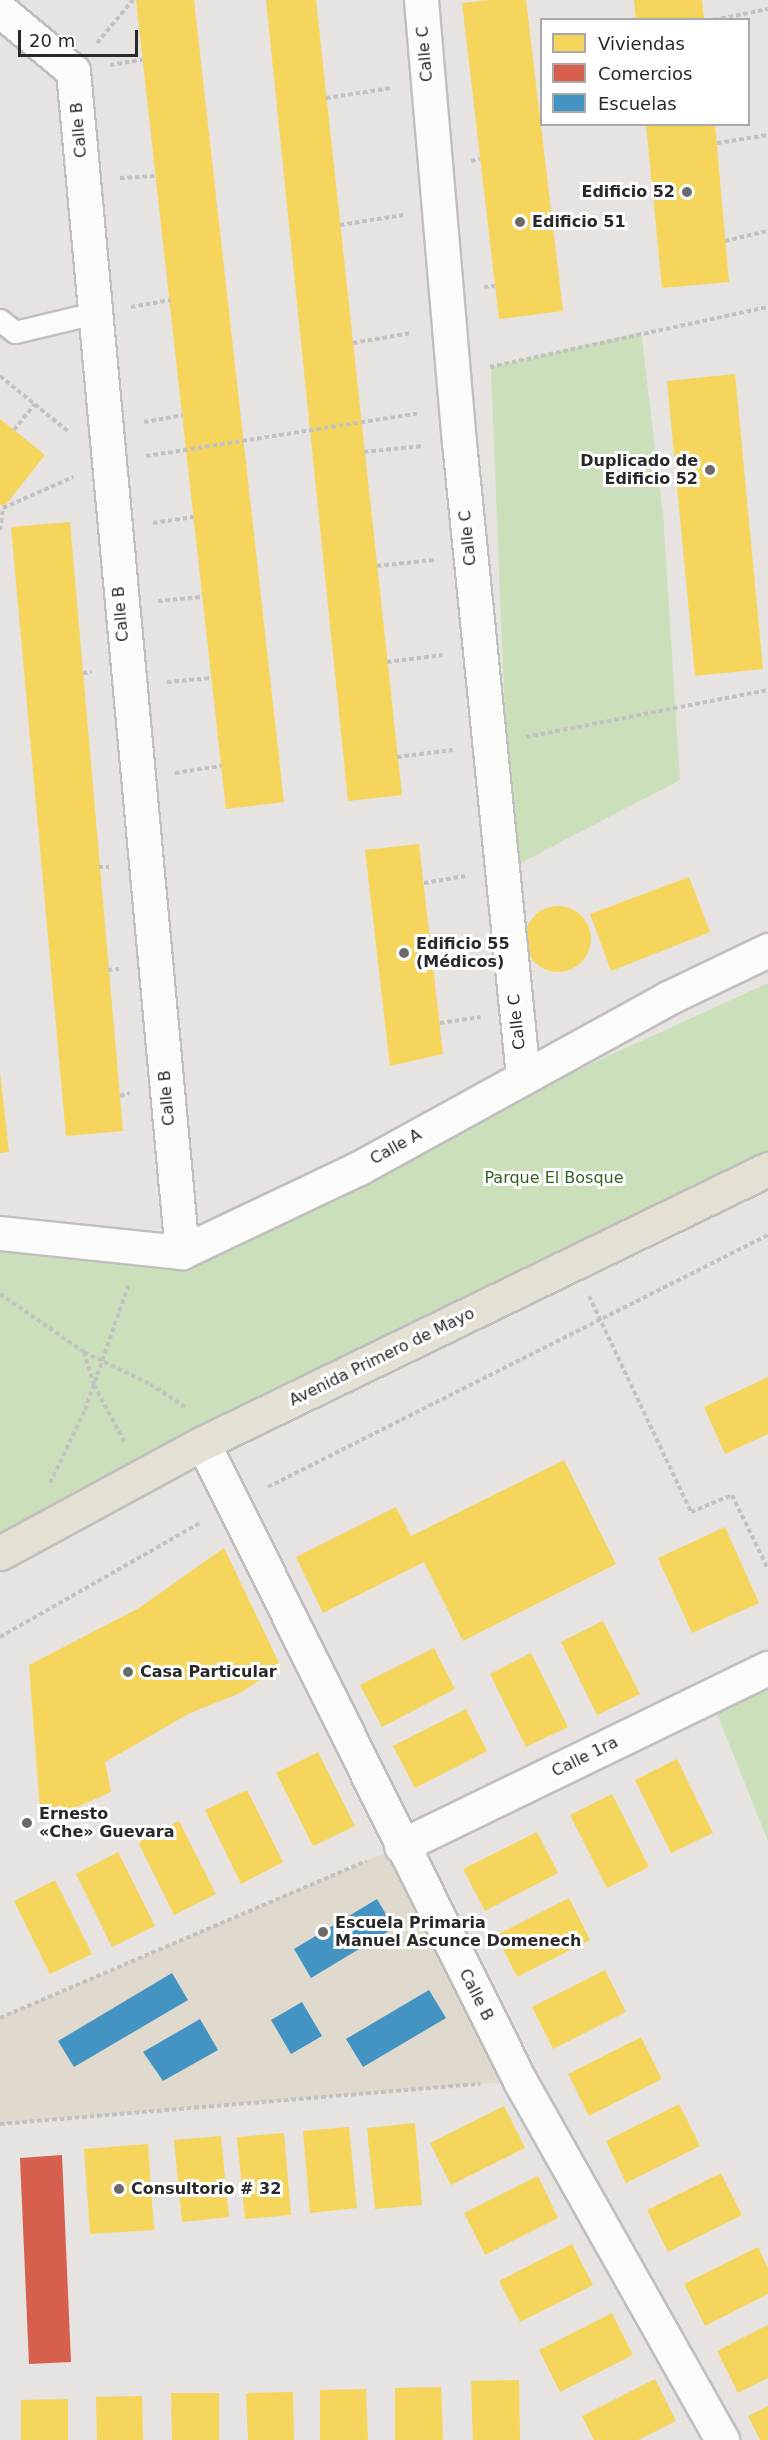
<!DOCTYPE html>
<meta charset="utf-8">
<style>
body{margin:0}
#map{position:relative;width:768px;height:2440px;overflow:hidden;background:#e6e3e0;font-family:"DejaVu Sans",sans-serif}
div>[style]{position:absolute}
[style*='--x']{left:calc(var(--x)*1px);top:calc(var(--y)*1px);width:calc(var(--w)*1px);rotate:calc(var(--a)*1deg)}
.education>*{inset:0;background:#e0dace}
.green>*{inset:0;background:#cbdfbb}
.homes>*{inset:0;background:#f6d55c}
.round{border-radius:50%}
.shops>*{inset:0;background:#d6604d}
.schools>*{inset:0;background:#4393c3}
.path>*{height:4px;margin-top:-2px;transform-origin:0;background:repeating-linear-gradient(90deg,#c3c2c2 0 4.5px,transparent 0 7.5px)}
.roads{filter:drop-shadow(2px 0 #c0bfc0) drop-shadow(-2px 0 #c0bfc0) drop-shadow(0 2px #c0bfc0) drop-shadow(0 -2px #c0bfc0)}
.service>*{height:21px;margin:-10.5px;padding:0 10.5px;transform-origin:10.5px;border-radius:10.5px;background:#fbfbfa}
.minor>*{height:33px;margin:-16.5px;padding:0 16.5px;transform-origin:16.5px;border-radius:16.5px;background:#fbfbfa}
.primary>*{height:33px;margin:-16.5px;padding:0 16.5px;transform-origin:16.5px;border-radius:16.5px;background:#e4e0d4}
.dots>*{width:16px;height:16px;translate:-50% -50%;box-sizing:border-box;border:3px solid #fff;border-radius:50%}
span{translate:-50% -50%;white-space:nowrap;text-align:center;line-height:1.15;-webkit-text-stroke:6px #fff;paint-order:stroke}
.street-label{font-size:16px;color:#292929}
.poi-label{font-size:16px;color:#292929;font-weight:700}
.right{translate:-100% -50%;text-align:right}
.left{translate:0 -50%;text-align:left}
.park-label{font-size:16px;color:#305f20}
.legend{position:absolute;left:540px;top:18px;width:210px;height:108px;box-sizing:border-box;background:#fff;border:2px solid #a9a9a9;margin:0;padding:8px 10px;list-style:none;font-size:18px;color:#292929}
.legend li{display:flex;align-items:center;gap:12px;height:30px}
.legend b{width:30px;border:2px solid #a9a9a9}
.scale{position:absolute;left:18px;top:30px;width:120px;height:27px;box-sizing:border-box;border:3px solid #292929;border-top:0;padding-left:8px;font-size:18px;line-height:21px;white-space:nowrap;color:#292929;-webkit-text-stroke:4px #fff;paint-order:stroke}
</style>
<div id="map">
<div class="education">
<div style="clip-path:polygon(401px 1846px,520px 2081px,0 2124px,0 2018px)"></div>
</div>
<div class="green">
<div style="clip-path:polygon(641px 332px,663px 515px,680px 780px,511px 868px,491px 367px)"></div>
<div style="clip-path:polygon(768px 983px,768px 1165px,0 1540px,0 1246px,182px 1251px)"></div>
<div style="clip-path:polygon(768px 1668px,768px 1841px,710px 1696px)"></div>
</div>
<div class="homes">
<div style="clip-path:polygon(136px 0,194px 0,284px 802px,226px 809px)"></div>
<div style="clip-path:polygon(266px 0,316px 0,402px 795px,348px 801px)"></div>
<div style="clip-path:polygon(490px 0,526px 0,563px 311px,499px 319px,462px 3px)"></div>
<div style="clip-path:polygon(634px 0,702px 0,704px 20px,636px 20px)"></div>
<div style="clip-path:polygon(646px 124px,715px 124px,729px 282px,662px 288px)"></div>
<div style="clip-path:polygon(735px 374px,763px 669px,695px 676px,667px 381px)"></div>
<div style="clip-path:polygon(0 419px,45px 455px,4px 507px,0 504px)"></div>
<div style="clip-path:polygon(70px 522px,123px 1131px,66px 1136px,11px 527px)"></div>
<div style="clip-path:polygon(419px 844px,443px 1054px,390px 1066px,365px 850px)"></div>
<div style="clip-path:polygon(689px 877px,710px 932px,611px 971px,590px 914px)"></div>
<div class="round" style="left:525px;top:906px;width:66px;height:66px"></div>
<div style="clip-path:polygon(0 1072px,9px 1152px,0 1153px)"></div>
<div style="clip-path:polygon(768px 1377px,768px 1434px,725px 1454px,704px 1407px)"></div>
<div style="clip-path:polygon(564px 1460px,616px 1564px,463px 1641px,424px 1562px,323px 1613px,296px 1557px,396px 1507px,411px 1536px)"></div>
<div style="clip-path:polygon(725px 1527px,759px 1603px,692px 1633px,658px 1558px)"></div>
<div style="clip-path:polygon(224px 1548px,281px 1667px,238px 1694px,190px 1713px,105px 1762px,111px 1792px,41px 1823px,29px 1665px,139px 1608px)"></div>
<div style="clip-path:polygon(603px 1621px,640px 1694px,597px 1715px,561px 1642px)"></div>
<div style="clip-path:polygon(434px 1648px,455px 1689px,382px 1727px,360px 1685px)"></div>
<div style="clip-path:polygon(531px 1653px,568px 1727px,526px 1747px,490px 1674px)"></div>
<div style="clip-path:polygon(466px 1709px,487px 1751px,415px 1788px,393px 1746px)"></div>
<div style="clip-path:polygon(318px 1752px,355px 1826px,313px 1846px,276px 1773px)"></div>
<div style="clip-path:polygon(677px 1759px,713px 1833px,671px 1853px,635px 1780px)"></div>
<div style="clip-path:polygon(247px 1790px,283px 1862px,241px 1884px,205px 1810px)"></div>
<div style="clip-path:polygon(612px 1794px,649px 1867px,607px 1888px,570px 1815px)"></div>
<div style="clip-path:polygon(179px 1821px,216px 1894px,174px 1915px,138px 1842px)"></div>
<div style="clip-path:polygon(537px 1832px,558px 1873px,485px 1911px,463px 1869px)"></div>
<div style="clip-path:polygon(118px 1852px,155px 1926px,112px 1947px,76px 1874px)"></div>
<div style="clip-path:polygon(55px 1880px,92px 1954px,50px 1974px,14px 1901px)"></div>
<div style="clip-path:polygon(569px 1898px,590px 1940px,517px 1977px,496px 1935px)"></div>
<div style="clip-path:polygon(605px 1970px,626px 2012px,553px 2049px,532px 2007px)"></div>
<div style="clip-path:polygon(641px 2037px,662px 2079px,589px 2116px,568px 2074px)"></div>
<div style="clip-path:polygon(679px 2104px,700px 2146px,626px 2183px,606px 2141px)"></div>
<div style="clip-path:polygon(504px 2106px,525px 2148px,451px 2185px,430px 2143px)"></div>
<div style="clip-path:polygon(415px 2123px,422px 2205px,375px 2209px,367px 2128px)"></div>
<div style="clip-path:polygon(349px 2127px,357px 2208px,310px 2213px,303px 2131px)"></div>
<div style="clip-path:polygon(284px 2133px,291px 2215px,245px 2219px,237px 2137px)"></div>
<div style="clip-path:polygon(221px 2136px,229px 2217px,182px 2222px,174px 2140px)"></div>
<div style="clip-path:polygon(148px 2144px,154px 2230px,90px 2234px,84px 2149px)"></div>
<div style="clip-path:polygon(721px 2173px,742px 2215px,668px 2252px,647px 2210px)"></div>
<div style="clip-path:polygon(538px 2176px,558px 2218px,485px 2255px,464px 2213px)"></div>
<div style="clip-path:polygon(572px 2244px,593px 2285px,520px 2322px,499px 2281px)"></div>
<div style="clip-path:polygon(758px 2247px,768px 2268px,768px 2294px,705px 2326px,684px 2284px)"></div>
<div style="clip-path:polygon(612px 2313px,633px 2355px,560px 2392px,539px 2350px)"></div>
<div style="clip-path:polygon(768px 2325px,768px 2378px,738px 2393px,717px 2351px)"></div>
<div style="clip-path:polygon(655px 2379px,676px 2421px,638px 2440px,594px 2440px,582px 2416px)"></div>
<div style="clip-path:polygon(519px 2380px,520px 2440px,473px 2440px,471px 2381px)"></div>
<div style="clip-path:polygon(441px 2387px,443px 2440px,395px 2440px,395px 2388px)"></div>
<div style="clip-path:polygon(366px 2389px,368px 2440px,320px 2440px,320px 2390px)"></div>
<div style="clip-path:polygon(293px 2392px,294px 2440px,248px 2440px,246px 2393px)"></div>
<div style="clip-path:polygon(171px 2393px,219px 2393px,219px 2440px,172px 2440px)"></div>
<div style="clip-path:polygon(142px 2396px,143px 2440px,97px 2440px,96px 2397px)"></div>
<div style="clip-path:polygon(68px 2399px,68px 2440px,21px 2440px,21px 2400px)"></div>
<div style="clip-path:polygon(768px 2406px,768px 2440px,760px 2440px,748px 2416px)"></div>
</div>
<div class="shops">
<div style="clip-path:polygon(62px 2155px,71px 2362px,29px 2364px,20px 2158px)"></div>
</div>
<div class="schools">
<div style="clip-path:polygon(377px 1899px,394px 1928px,311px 1978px,294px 1949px)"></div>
<div style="clip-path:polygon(172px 1973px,188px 2000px,74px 2067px,58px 2041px)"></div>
<div style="clip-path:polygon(429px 1990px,446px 2018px,363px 2067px,346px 2039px)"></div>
<div style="clip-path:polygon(302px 2002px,322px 2036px,291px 2054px,271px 2020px)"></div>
<div style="clip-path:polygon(200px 2019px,218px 2050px,163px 2081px,143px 2052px)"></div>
</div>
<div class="path">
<div style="--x:714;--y:20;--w:55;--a:-11.5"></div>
<div style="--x:97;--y:43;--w:56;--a:-50.1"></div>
<div style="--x:110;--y:65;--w:33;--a:-9"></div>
<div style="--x:326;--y:98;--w:66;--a:-8.7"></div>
<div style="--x:717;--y:143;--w:52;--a:-8.9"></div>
<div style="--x:471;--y:161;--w:9;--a:-13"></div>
<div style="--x:120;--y:178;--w:36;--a:-3"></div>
<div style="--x:340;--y:225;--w:64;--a:-9"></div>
<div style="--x:725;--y:241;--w:44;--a:-13.1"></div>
<div style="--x:484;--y:287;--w:11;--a:-5"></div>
<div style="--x:131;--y:307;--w:40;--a:-10"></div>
<div style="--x:353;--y:343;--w:59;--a:-9.8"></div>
<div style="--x:490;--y:367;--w:284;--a:-12.2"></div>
<div style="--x:0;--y:376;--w:89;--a:39.1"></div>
<div style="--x:144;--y:422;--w:39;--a:-10"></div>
<div style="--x:14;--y:430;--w:33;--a:-51"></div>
<div style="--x:364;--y:452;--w:58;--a:-5.9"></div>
<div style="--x:146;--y:456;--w:277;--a:-8.9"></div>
<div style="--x:153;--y:523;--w:41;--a:-8.3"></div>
<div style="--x:0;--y:530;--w:22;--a:-82"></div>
<div style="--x:3;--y:508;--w:77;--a:-23.9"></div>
<div style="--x:377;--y:566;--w:57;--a:-6"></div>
<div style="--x:158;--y:601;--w:44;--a:-5.2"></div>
<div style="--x:387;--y:662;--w:56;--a:-7.1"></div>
<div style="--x:83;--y:673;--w:9;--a:-6"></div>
<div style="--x:167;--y:682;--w:45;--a:-5.1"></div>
<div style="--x:526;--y:737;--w:247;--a:-11"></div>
<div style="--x:397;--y:757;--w:56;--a:-7.1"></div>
<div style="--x:175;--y:773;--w:47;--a:-8.7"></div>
<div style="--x:99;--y:867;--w:10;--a:0"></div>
<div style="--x:424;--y:883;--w:42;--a:-9.7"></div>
<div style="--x:108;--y:970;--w:11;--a:-5"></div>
<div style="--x:440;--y:1023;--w:41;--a:-8.3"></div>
<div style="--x:120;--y:1096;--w:10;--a:-17"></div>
<div style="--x:0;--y:1294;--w:102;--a:34.6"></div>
<div style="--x:84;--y:1352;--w:73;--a:25.9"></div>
<div style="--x:150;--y:1384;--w:45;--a:33.3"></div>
<div style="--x:589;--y:1296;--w:239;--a:64.7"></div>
<div style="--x:691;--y:1512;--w:44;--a:-22.5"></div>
<div style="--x:732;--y:1495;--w:82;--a:64.1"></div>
<div style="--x:84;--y:1352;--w:34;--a:73"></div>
<div style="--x:94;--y:1385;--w:66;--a:61.9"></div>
<div style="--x:50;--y:1483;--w:81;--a:-64.4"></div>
<div style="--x:85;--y:1410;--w:133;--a:-70.8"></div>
<div style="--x:268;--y:1487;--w:560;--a:-26.75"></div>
<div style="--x:0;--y:1637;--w:230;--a:-29.7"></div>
<div style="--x:0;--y:2018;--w:399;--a:-23.2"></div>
<div style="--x:0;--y:2124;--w:482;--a:-4.8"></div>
</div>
<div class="roads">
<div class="service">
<div style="--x:0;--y:320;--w:19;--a:39"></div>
<div style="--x:15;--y:332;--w:82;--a:-13.4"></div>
</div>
<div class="minor">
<div style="--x:421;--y:0;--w:444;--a:85.1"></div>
<div style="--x:459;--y:442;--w:637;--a:84.24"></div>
<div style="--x:0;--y:10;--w:95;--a:39.9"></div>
<div style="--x:73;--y:71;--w:1186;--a:84.73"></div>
<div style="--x:0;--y:1233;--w:183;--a:6"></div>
<div style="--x:182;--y:1252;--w:196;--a:-25.4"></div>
<div style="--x:359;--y:1168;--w:353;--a:-28.8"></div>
<div style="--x:668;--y:998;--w:111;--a:-25.6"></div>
<div style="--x:203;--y:1443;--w:712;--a:63.58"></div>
<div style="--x:520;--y:2081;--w:412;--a:60.6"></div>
<div style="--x:401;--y:1846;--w:408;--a:-25.9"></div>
</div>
<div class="primary">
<div style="--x:0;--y:1553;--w:231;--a:-28.5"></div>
<div style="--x:203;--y:1443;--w:628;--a:-25.87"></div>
</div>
</div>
<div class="dots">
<div style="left:687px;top:192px;background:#6b6a69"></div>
<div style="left:520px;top:222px;background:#6b6a69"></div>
<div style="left:710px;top:470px;background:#6b6a69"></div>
<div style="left:404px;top:953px;background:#6b6a69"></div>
<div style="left:128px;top:1672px;background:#6b6a69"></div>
<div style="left:27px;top:1823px;background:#6b6a69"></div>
<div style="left:323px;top:1932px;background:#6b6a69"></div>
<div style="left:119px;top:2189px;background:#6b6a69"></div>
</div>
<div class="street-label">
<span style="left:425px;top:54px;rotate:-95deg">Calle C</span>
<span style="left:79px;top:130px;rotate:-95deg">Calle B</span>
<span style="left:468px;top:538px;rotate:-96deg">Calle C</span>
<span style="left:121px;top:614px;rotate:-95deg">Calle B</span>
<span style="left:517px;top:1022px;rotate:-96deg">Calle C</span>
<span style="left:167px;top:1098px;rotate:-95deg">Calle B</span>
<span style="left:396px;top:1147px;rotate:-29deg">Calle A</span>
<span style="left:382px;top:1357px;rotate:-26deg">Avenida Primero de Mayo</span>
<span style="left:585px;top:1757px;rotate:-26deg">Calle 1ra</span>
<span style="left:476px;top:1995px;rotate:63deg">Calle B</span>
</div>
<div class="poi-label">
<span class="right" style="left:675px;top:192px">Edificio 52</span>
<span class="left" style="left:532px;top:222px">Edificio 51</span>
<span class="right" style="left:698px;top:470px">Duplicado de<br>Edificio 52</span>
<span class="left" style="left:416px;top:953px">Edificio 55<br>(Médicos)</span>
<span class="left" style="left:140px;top:1672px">Casa Particular</span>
<span class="left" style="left:39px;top:1823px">Ernesto<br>«Che» Guevara</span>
<span class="left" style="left:335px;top:1932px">Escuela Primaria<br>Manuel Ascunce Domenech</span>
<span class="left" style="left:131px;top:2189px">Consultorio # 32</span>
</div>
<div class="park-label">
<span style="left:554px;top:1178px">Parque El Bosque</span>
</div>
<ul class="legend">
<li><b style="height:16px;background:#f6d55c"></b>Viviendas</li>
<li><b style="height:16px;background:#d6604d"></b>Comercios</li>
<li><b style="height:16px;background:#4393c3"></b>Escuelas</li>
</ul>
<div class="scale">20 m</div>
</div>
